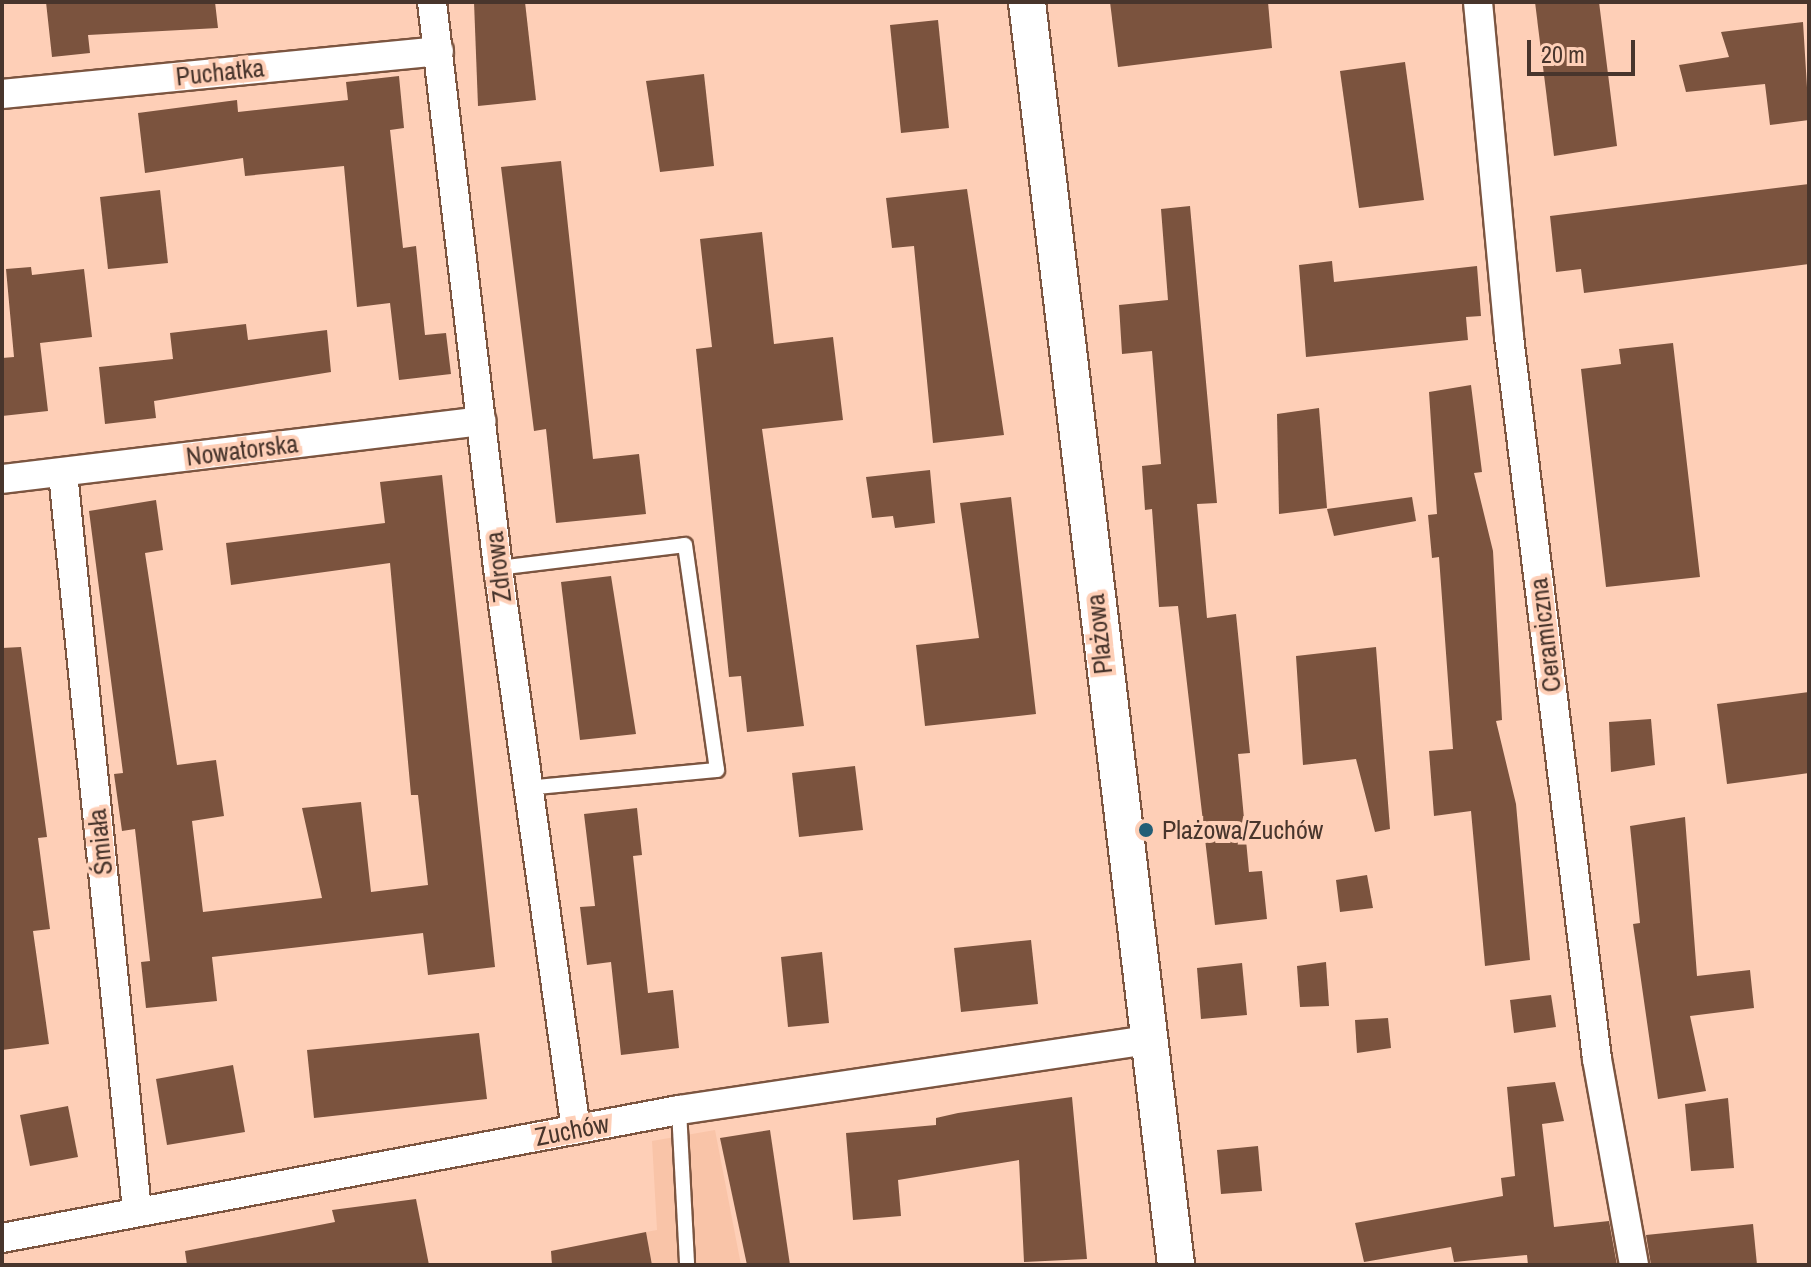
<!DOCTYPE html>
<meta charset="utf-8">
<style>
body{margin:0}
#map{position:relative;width:1811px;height:1267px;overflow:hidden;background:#fecfb7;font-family:"Archivo Narrow",sans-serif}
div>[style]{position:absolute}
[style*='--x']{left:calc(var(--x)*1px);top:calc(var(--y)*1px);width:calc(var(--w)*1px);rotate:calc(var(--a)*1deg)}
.built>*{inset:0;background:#f9c4a8}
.building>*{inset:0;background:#7b533e}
.roads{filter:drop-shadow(2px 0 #7c5540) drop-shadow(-2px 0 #7c5540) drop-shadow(0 2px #7c5540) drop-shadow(0 -2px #7c5540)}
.service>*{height:14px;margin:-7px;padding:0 7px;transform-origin:7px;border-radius:7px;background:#fff}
.minor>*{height:28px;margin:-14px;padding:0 14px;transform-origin:14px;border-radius:14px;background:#fff}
.tertiary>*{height:36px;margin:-18px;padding:0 18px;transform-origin:18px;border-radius:18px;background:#fff}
.dots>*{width:22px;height:22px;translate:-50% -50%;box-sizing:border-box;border:4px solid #fecfb7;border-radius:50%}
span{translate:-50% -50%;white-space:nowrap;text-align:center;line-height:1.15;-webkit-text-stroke:8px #fecfb7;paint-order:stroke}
.street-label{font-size:26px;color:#48352c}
.poi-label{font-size:26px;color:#48352c}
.left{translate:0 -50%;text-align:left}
.frame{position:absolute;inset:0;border:4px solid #48352c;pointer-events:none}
.scale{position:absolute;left:1527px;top:40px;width:108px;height:36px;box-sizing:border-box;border:4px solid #48352c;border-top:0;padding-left:10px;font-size:24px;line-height:28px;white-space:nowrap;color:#48352c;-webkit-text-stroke:6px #fecfb7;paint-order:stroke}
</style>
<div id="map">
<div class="built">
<div style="clip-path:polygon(715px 1130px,741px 1265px,652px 1265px,646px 1232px,657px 1230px,652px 1141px)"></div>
</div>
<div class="building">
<div style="clip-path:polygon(46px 2px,215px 2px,218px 28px,88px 35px,90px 53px,52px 57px)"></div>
<div style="clip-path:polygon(474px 2px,525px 2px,536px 100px,478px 106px)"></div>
<div style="clip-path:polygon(1110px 2px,1268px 2px,1272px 48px,1118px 67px)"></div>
<div style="clip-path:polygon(1535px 2px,1599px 2px,1617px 146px,1554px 156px)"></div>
<div style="clip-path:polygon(938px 20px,949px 128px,901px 133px,890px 25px)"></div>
<div style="clip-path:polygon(1803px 22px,1809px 120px,1770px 125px,1765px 84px,1686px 92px,1679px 65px,1729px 57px,1721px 32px)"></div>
<div style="clip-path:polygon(1405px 62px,1424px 200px,1359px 208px,1340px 71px)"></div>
<div style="clip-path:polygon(704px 74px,714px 166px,660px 172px,646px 81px)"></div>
<div style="clip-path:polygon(399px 76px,404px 128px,390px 130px,403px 248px,416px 246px,425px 335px,446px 333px,451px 374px,399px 380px,390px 303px,357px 307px,344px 166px,245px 176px,243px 158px,145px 173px,138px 113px,237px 100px,238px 112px,348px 100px,346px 82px)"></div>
<div style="clip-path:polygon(561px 161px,593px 459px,639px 454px,646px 514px,556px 523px,546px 429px,534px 431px,501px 167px)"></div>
<div style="clip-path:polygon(1809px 184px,1809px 264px,1584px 293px,1581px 269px,1556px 272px,1550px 216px)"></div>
<div style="clip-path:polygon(967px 189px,1004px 435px,933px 443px,914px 246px,892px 248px,886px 198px)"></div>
<div style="clip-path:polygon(160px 190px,168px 263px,108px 269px,100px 197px)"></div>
<div style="clip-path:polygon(1190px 206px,1217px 503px,1197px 504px,1207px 618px,1236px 614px,1250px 753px,1238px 754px,1249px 872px,1262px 871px,1267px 919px,1215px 925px,1178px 606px,1159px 607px,1152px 509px,1145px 510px,1142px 466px,1161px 464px,1152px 351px,1122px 354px,1119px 305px,1168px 300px,1161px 209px)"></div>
<div style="clip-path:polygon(762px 232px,774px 344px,833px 337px,843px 420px,762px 429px,804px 726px,747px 732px,741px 676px,729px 677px,696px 349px,712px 347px,700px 239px)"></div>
<div style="clip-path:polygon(1332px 261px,1334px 282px,1477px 266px,1481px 316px,1466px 317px,1468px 340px,1306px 357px,1299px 265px)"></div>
<div style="clip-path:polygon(31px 267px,32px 275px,84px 269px,92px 337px,40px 343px,48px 411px,2px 416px,2px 358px,14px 357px,6px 269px)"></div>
<div style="clip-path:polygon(246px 324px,248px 340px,327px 330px,331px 372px,154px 401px,156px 418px,105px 424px,99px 367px,173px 359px,170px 333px)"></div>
<div style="clip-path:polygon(1673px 343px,1700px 577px,1606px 587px,1581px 369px,1621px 364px,1619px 349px)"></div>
<div style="clip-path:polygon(1471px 385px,1482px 472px,1474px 473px,1493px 551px,1502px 720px,1496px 721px,1516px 804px,1530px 960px,1485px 966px,1471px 811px,1434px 816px,1429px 751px,1453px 749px,1439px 557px,1432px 558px,1428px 515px,1437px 514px,1429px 392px)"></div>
<div style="clip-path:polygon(1319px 408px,1327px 508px,1279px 514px,1277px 414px)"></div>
<div style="clip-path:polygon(930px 470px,935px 523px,895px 528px,893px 516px,872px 518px,866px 477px)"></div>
<div style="clip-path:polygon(442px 475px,495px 967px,428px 975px,423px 933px,212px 957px,217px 1001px,146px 1008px,141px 962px,150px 961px,135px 829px,122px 831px,114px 774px,123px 773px,89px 511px,156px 500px,163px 550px,145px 553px,177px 765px,216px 760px,224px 816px,192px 821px,203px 912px,322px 898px,302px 808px,361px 802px,371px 892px,428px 885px,418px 795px,411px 795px,390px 563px,231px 585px,226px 543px,385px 523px,380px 482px)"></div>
<div style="clip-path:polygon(1011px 497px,1036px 714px,925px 726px,916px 645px,979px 638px,960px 503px)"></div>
<div style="clip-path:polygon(1412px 497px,1416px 521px,1334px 536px,1327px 509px)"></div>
<div style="clip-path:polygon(611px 576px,636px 734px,580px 740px,561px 582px)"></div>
<div style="clip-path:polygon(21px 647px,47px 837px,38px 838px,50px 929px,33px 931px,49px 1044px,2px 1050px,2px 648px)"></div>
<div style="clip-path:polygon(1376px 647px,1390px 829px,1375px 832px,1356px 759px,1303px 765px,1296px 656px)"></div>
<div style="clip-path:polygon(1809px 692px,1809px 773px,1727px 784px,1717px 704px)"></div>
<div style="clip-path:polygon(1651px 719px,1655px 765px,1611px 772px,1609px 722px)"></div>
<div style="clip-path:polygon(855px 766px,863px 830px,799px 837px,792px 773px)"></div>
<div style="clip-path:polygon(637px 808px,642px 855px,633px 856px,648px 993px,673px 990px,679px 1048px,621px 1055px,611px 962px,587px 965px,580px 907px,595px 906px,584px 814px)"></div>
<div style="clip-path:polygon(1685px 817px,1697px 976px,1750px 970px,1754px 1008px,1690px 1016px,1706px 1091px,1658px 1099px,1633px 924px,1640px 923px,1630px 826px)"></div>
<div style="clip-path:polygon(1367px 875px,1373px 908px,1340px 912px,1336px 880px)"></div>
<div style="clip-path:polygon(1031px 940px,1038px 1004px,961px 1012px,954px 948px)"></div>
<div style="clip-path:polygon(822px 952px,829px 1023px,788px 1027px,781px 957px)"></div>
<div style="clip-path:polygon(1326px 962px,1329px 1006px,1300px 1007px,1297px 966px)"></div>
<div style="clip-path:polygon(1242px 963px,1247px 1015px,1201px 1019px,1197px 968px)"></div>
<div style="clip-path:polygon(1551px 995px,1556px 1027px,1514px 1033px,1510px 1000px)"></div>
<div style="clip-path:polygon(1388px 1018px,1391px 1048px,1357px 1053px,1355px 1020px)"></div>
<div style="clip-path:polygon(479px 1033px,487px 1099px,314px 1118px,307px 1050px)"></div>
<div style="clip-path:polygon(233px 1065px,245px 1132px,167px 1145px,156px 1079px)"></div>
<div style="clip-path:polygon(1555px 1082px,1564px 1121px,1542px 1124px,1554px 1227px,1609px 1221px,1617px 1265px,1528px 1265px,1527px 1255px,1454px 1262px,1451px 1247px,1364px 1262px,1355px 1223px,1503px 1196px,1501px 1178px,1515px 1176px,1507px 1087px)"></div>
<div style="clip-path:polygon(1072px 1097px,1087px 1259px,1024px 1262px,1019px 1160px,898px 1180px,901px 1216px,853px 1220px,846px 1133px,936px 1125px,936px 1118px,958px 1113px)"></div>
<div style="clip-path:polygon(1728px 1098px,1734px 1168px,1691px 1171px,1685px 1104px)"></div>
<div style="clip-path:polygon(68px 1106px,78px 1157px,30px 1166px,20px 1115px)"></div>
<div style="clip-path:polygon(770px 1130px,790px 1265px,747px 1265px,720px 1138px)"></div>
<div style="clip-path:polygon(1258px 1146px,1262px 1191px,1221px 1194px,1217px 1150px)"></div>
<div style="clip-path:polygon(416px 1199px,429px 1265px,187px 1265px,185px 1251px,335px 1222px,332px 1210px)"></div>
<div style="clip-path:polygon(1753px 1224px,1757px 1265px,1651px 1265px,1646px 1235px)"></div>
<div style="clip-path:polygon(646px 1232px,652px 1265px,552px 1265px,551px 1251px)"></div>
</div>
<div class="roads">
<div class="service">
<div style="--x:498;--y:568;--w:188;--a:-7"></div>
<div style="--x:685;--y:545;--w:227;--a:81.9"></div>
<div style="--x:717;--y:770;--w:190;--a:174.6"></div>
<div style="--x:679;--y:1110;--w:155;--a:87"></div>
</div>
<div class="minor">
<div style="--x:432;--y:2;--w:570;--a:83.35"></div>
<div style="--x:498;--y:568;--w:567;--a:82.1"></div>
<div style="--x:1478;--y:2;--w:336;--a:84.7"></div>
<div style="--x:1509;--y:337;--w:727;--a:83.05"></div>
<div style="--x:1597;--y:1059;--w:209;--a:79.8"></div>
<div style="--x:2;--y:94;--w:439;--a:-5.6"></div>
<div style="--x:63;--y:473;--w:742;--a:84.27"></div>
<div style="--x:2;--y:479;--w:483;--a:-6.9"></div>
<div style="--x:2;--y:1238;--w:689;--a:-10.71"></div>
<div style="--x:679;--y:1110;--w:471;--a:-8.5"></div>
</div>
<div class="tertiary">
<div style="--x:1027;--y:2;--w:1272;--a:83.27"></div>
</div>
</div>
<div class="dots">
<div style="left:1146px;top:830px;background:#235e76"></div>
</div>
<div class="street-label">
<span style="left:220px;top:72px;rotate:-6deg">Puchatka</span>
<span style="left:242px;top:450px;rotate:-7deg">Nowatorska</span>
<span style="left:498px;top:567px;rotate:-97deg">Zdrowa</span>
<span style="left:1099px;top:634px;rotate:-96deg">Plażowa</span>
<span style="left:1545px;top:635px;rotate:-97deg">Ceramiczna</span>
<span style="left:100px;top:842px;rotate:-96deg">Śmiała</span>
<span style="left:572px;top:1130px;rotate:-11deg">Zuchów</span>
</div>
<div class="poi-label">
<span class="left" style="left:1162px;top:830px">Plażowa/Zuchów</span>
</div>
<div class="frame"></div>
<div class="scale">20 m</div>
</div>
